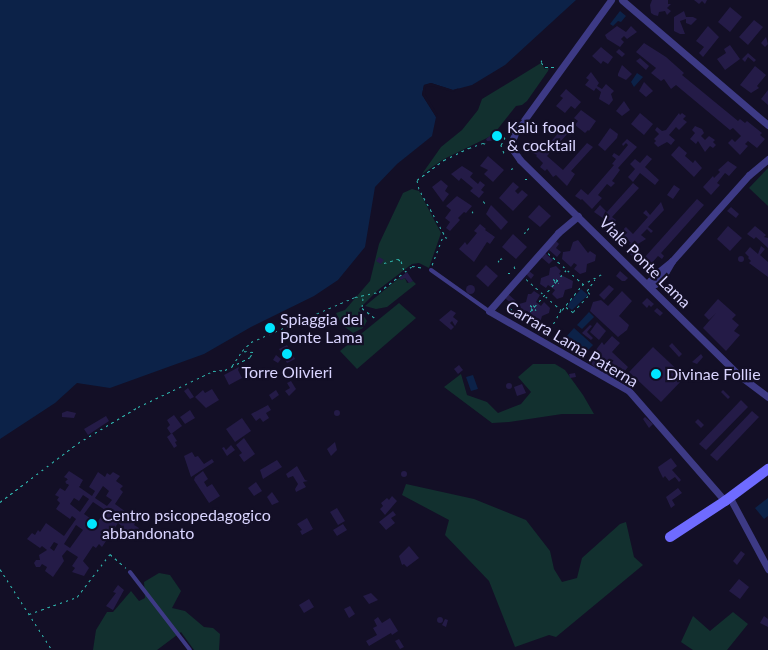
<!DOCTYPE html>
<meta charset="utf-8">
<style>
body{margin:0}
#map{position:relative;width:768px;height:650px;overflow:hidden;background:#130f26;font-family:Lato,sans-serif}
div>[style]{position:absolute}
[style*='--x']{left:calc(var(--x)*1px);top:calc(var(--y)*1px);width:calc(var(--w)*1px);rotate:calc(var(--a)*1deg)}
.green>*{inset:0;background:#12302f}
.water>*{inset:0;background:#0c2248}
.pier>*{inset:0;background:#130f26}
.building>*{inset:0;background:#241b47}
.round{border-radius:50%}
.path>*{height:1px;margin-top:-0.5px;transform-origin:0;background:repeating-linear-gradient(90deg,#2fb8b0 0 2.5px,transparent 0 6.5px)}
.service>*{height:4px;margin:-2px;padding:0 2px;transform-origin:2px;border-radius:2px;background:#3d3a85}
.minor>*{height:7px;margin:-3.5px;padding:0 3.5px;transform-origin:3.5px;border-radius:3.5px;background:#3d3a85}
.secondary>*{height:10px;margin:-5px;padding:0 5px;transform-origin:5px;border-radius:5px;background:#6f6bff}
.dots>*{width:14px;height:14px;translate:-50% -50%;box-sizing:border-box;border:2px solid #130f26;border-radius:50%}
span{translate:-50% -50%;white-space:nowrap;text-align:center;line-height:1.15;-webkit-text-stroke:4.5px #130f26;paint-order:stroke}
.poi-label{font-size:16px;color:#d9d4ff}
.left{translate:0 -50%;text-align:left}
.street-label{font-size:16px;color:#d9d4ff}
</style>
<div id="map">
<div class="green">
<div style="clip-path:polygon(541px 63px,545px 69px,549px 68px,548px 71px,527px 101px,522px 105px,516px 106px,493px 135px,444px 159px,422px 174px,441px 147px,462px 130px,478px 110px,482px 99px)"></div>
<div style="clip-path:polygon(768px 168px,768px 206px,749px 188px)"></div>
<div style="clip-path:polygon(412px 189px,419px 191px,441px 233px,429px 268px,419px 263px,412px 264px,378px 290px,359px 309px,367px 321px,363px 328px,353px 333px,342px 325px,336px 313px,345px 310px,370px 281px,379px 244px,403px 193px)"></div>
<div style="clip-path:polygon(399px 278px,401px 280px,405px 278px,407px 283px,413px 281px,416px 284px,387px 307px,376px 309px,365px 306px)"></div>
<div style="clip-path:polygon(399px 303px,416px 318px,357px 369px,340px 351px)"></div>
<div style="clip-path:polygon(533px 364px,555px 364px,565px 370px,583px 395px,594px 414px,562px 414px,509px 422px,492px 423px,444px 387px,461px 374px,467px 395px,487px 402px,498px 413px,521px 404px,531px 392px,518px 377px)"></div>
<div style="clip-path:polygon(406px 484px,474px 499px,526px 520px,550px 551px,554px 569px,562px 582px,577px 578px,582px 558px,620px 524px,626px 522px,634px 557px,643px 565px,556px 637px,549px 635px,515px 647px,489px 581px,445px 535px,449px 520px,402px 495px)"></div>
<div style="clip-path:polygon(159px 573px,170px 575px,181px 591px,172px 608px,185px 611px,204px 627px,213px 628px,220px 634px,219px 650px,194px 650px,181px 632px,157px 650px,93px 650px,96px 630px,107px 612px,113px 612px,131px 591px,139px 601px,145px 598px,144px 582px)"></div>
<div style="clip-path:polygon(733px 612px,748px 624px,727px 650px,693px 650px,681px 642px,693px 616px,710px 631px)"></div>
</div>
<div class="water">
<div style="clip-path:polygon(0 0,576px 0,505px 65px,472px 85px,453px 90px,431px 83px,424px 85px,422px 95px,436px 117px,432px 136px,397px 164px,375px 187px,365px 247px,338px 280px,314px 296px,251px 327px,204px 354px,110px 388px,77px 383px,55px 403px,0 439px)"></div>
<div style="clip-path:polygon(620px 11px,626px 16px,621px 22px,618px 21px,613px 26px,610px 24px)"></div>
<div style="clip-path:polygon(637px 73px,643px 77px,634px 87px,631px 82px)"></div>
<div style="clip-path:polygon(581px 289px,588px 295px,572px 310px,568px 307px,569px 303px)"></div>
<div style="clip-path:polygon(589px 312px,594px 317px,582px 329px,577px 325px)"></div>
<div style="clip-path:polygon(574px 328px,593px 345px,583px 355px,565px 338px)"></div>
<div style="clip-path:polygon(473px 375px,478px 389px,471px 391px,466px 377px)"></div>
<div style="clip-path:polygon(768px 498px,768px 516px,764px 519px,755px 508px)"></div>
</div>
<div class="pier">
<div style="clip-path:polygon(431px 83px,453px 90px,459px 88px,453px 92px,431px 86px,426px 87px,425px 94px,438px 115px,436px 117px,422px 94px,424px 85px)"></div>
</div>
<div class="building">
<div style="clip-path:polygon(652px 0,668px 0,668px 4px,671px 4px,667px 8px,671px 11px,667px 15px,665px 11px,659px 12px,658px 16px,654px 15px,651px 13px,650px 5px)"></div>
<div style="clip-path:polygon(694px 0,707px 0,705px 4px,702px 1px,699px 4px)"></div>
<div style="clip-path:polygon(730px 7px,742px 17px,730px 32px,718px 22px)"></div>
<div style="clip-path:polygon(684px 11px,686px 17px,693px 17px,697px 19px,691px 25px,686px 23px,686px 19px,680px 21px,685px 34px,680px 34px,674px 31px,674px 17px)"></div>
<div style="clip-path:polygon(754px 20px,763px 27px,748px 45px,739px 37px)"></div>
<div style="clip-path:polygon(617px 26px,626px 32px,631px 26px,637px 32px,627px 39px,624px 36px,621px 39px,624px 42px,620px 47px,607px 39px,605px 35px)"></div>
<div style="clip-path:polygon(708px 26px,719px 37px,703px 57px,699px 53px,704px 47px,696px 41px)"></div>
<div style="clip-path:polygon(766px 37px,768px 44px,765px 47px,761px 43px)"></div>
<div style="clip-path:polygon(644px 43px,666px 57px,684px 73px,682px 75px,738px 121px,740px 119px,745px 123px,747px 121px,762px 133px,760px 135px,765px 139px,757px 148px,748px 141px,745px 144px,748px 146px,740px 155px,728px 143px,732px 139px,735px 142px,741px 136px,733px 128px,730px 130px,676px 85px,671px 89px,664px 79px,661px 81px,651px 73px,656px 68px,636px 52px)"></div>
<div style="clip-path:polygon(730px 45px,740px 59px,725px 70px,717px 59px,726px 53px,724px 49px)"></div>
<div style="clip-path:polygon(601px 47px,613px 57px,608px 64px,603px 61px,601px 64px,592px 56px)"></div>
<div style="clip-path:polygon(619px 49px,625px 54px,622px 57px,616px 52px)"></div>
<div style="clip-path:polygon(748px 53px,756px 60px,754px 62px,748px 57px,745px 62px,742px 59px)"></div>
<div style="clip-path:polygon(640px 58px,649px 66px,646px 70px,636px 61px)"></div>
<div style="clip-path:polygon(622px 65px,632px 74px,626px 80px,618px 76px,618px 74px)"></div>
<div style="clip-path:polygon(755px 66px,766px 75px,757px 86px,759px 88px,751px 93px,740px 85px)"></div>
<div style="clip-path:polygon(591px 72px,599px 83px,597px 86px,602px 89px,606px 84px,614px 91px,611px 94px,613px 100px,609px 105px,599px 99px,601px 92px,596px 88px,594px 91px,585px 85px,589px 80px,586px 78px)"></div>
<div style="clip-path:polygon(644px 82px,653px 91px,646px 97px,639px 91px)"></div>
<div style="clip-path:polygon(566px 89px,581px 102px,575px 109px,571px 106px,565px 113px,556px 106px,563px 98px,560px 96px)"></div>
<div style="clip-path:polygon(768px 90px,768px 105px,761px 99px)"></div>
<div style="clip-path:polygon(624px 101px,630px 110px,622px 116px,616px 111px)"></div>
<div style="clip-path:polygon(581px 110px,596px 121px,589px 131px,588px 130px,585px 133px,575px 125px,578px 121px,574px 118px)"></div>
<div style="clip-path:polygon(640px 113px,653px 124px,644px 135px,631px 124px)"></div>
<div style="clip-path:polygon(679px 113px,680px 115px,682px 113px,686px 116px,683px 119px,687px 122px,679px 130px,676px 127px,669px 135px,675px 140px,671px 145px,667px 142px,658px 147px,654px 143px,656px 141px,654px 139px,659px 134px,655px 130px,657px 127px,662px 131px,666px 130px)"></div>
<div style="clip-path:polygon(532px 120px,535px 123px,526px 134px,522px 132px)"></div>
<div style="clip-path:polygon(566px 124px,572px 129px,559px 143px,563px 147px,559px 151px,555px 147px,547px 156px,563px 170px,587px 143px,593px 147px,571px 171px,575px 174px,567px 186px,556px 175px,553px 177px,547px 169px,545px 171px,540px 167px,543px 163px,536px 156px,537px 155px,529px 151px,535px 145px,542px 152px)"></div>
<div style="clip-path:polygon(695px 126px,702px 129px,704px 133px,701px 136px,705px 140px,709px 136px,715px 140px,713px 142px,716px 145px,713px 148px,710px 146px,705px 152px,698px 141px,696px 144px,690px 139px,695px 133px,692px 130px)"></div>
<div style="clip-path:polygon(610px 128px,618px 134px,617px 138px,605px 151px,598px 145px)"></div>
<div style="clip-path:polygon(498px 130px,502px 133px,501px 140px,487px 141px,486px 139px)"></div>
<div style="clip-path:polygon(627px 139px,637px 147px,618px 168px,620px 170px,612px 181px,615px 183px,611px 187px,607px 184px,598px 195px,602px 198px,592px 209px,582px 199px,581px 200px,575px 196px,581px 189px,588px 195px,614px 165px,612px 164px,616px 159px,612px 156px,614px 153px,619px 156px,628px 145px,626px 143px,623px 146px,622px 144px)"></div>
<div style="clip-path:polygon(679px 146px,687px 153px,685px 156px,693px 163px,695px 160px,702px 168px,694px 177px,671px 155px)"></div>
<div style="clip-path:polygon(647px 155px,652px 159px,645px 167px,659px 180px,655px 185px,640px 173px,633px 182px,628px 177px,635px 169px,630px 164px,635px 159px,640px 163px)"></div>
<div style="clip-path:polygon(488px 156px,504px 170px,493px 182px,484px 174px,488px 170px,480px 166px)"></div>
<div style="clip-path:polygon(728px 161px,737px 167px,729px 176px,725px 173px,717px 183px,720px 185px,711px 195px,703px 187px,713px 176px,714px 178px,720px 172px,718px 170px)"></div>
<div style="clip-path:polygon(462px 166px,473px 173px,470px 177px,478px 184px,480px 181px,485px 185px,481px 190px,484px 192px,479px 198px,470px 191px,473px 188px,461px 178px,459px 181px,451px 174px)"></div>
<div style="clip-path:polygon(441px 180px,448px 186px,445px 191px,449px 194px,443px 202px,432px 187px)"></div>
<div style="clip-path:polygon(513px 182px,519px 187px,515px 191px,518px 194px,522px 190px,528px 195px,513px 211px,499px 198px)"></div>
<div style="clip-path:polygon(633px 183px,639px 188px,612px 217px,616px 220px,614px 223px,616px 225px,609px 228px,605px 224px,607px 221px,594px 212px,600px 205px,607px 212px)"></div>
<div style="clip-path:polygon(674px 185px,680px 189px,673px 199px,667px 195px)"></div>
<div style="clip-path:polygon(457px 196px,472px 206px,466px 213px,464px 212px,458px 218px,460px 220px,450px 231px,446px 228px,450px 222px,445px 218px,451px 210px,446px 206px)"></div>
<div style="clip-path:polygon(697px 199px,704px 205px,661px 253px,664px 256px,662px 259px,658px 256px,651px 264px,644px 258px)"></div>
<div style="clip-path:polygon(661px 202px,664px 210px,648px 227px,653px 231px,651px 233px,647px 229px,641px 235px,646px 239px,638px 244px,640px 247px,632px 256px,630px 254px,634px 249px,629px 244px,631px 243px,625px 237px,622px 240px,618px 234px,626px 227px,633px 234px,648px 217px,643px 213px,646px 210px,650px 215px)"></div>
<div style="clip-path:polygon(491px 205px,508px 222px,501px 230px,486px 214px)"></div>
<div style="clip-path:polygon(539px 205px,551px 216px,540px 227px,528px 217px)"></div>
<div style="clip-path:polygon(731px 207px,739px 214px,736px 218px,727px 211px)"></div>
<div style="clip-path:polygon(480px 224px,486px 229px,485px 230px,495px 237px,490px 244px,487px 242px,474px 262px,459px 249px,465px 242px,467px 245px,477px 233px,474px 231px)"></div>
<div style="clip-path:polygon(728px 226px,742px 238px,730px 251px,717px 239px)"></div>
<div style="clip-path:polygon(755px 226px,766px 235px,764px 237px,768px 238px,768px 248px,756px 237px,754px 239px,747px 234px)"></div>
<div style="clip-path:polygon(513px 234px,527px 247px,516px 259px,502px 247px)"></div>
<div style="clip-path:polygon(555px 240px,559px 244px,556px 248px,561px 252px,557px 257px,548px 249px)"></div>
<div style="clip-path:polygon(578px 240px,588px 253px,590px 251px,596px 255px,595px 261px,587px 264px,586px 272px,580px 274px,574px 269px,577px 265px,574px 263px,571px 267px,562px 259px,563px 252px,570px 251px,573px 242px)"></div>
<div style="clip-path:polygon(761px 246px,765px 249px,760px 255px,768px 262px,768px 277px,749px 263px,751px 261px,748px 258px,749px 257px,745px 253px,750px 247px,758px 254px)"></div>
<div style="clip-path:polygon(545px 253px,553px 260px,549px 264px,541px 257px)"></div>
<div class="round" style="left:738px;top:256px;width:6px;height:6px"></div>
<div style="clip-path:polygon(379px 257px,384px 260px,381px 264px,376px 261px)"></div>
<div style="clip-path:polygon(486px 265px,498px 276px,488px 287px,476px 276px)"></div>
<div style="clip-path:polygon(556px 266px,561px 271px,559px 274px,573px 281px,572px 288px,565px 290px,563px 297px,557px 299px,552px 294px,555px 290px,548px 285px,546px 288px,540px 284px,541px 278px,549px 275px,550px 268px)"></div>
<div style="clip-path:polygon(529px 271px,534px 275px,531px 279px,526px 274px)"></div>
<div style="clip-path:polygon(620px 271px,628px 278px,625px 281px,622px 281px,616px 276px)"></div>
<div style="clip-path:polygon(407px 272px,413px 281px,409px 283px,405px 278px,401px 280px,399px 278px)"></div>
<div class="round" style="left:465.5px;top:284.5px;width:9px;height:9px"></div>
<div style="clip-path:polygon(609px 285px,614px 289px,604px 300px,599px 295px)"></div>
<div style="clip-path:polygon(534px 291px,540px 295px,536px 302px,541px 306px,544px 302px,550px 308px,549px 313px,542px 316px,540px 323px,533px 328px,527px 323px,533px 316px,527px 311px,523px 315px,518px 310px,519px 304px,526px 302px,528px 294px,531px 294px)"></div>
<div style="clip-path:polygon(622px 291px,632px 301px,619px 316px,629px 325px,627px 330px,618px 337px,590px 311px,593px 302px,601px 300px,608px 306px)"></div>
<div style="clip-path:polygon(508px 294px,516px 301px,513px 305px,505px 298px)"></div>
<div style="clip-path:polygon(647px 298px,654px 304px,651px 307px,649px 305px,647px 308px,642px 303px)"></div>
<div style="clip-path:polygon(718px 299px,736px 315px,732px 319px,739px 325px,734px 331px,740px 335px,726px 351px,703px 328px,716px 313px,709px 320px,704px 315px)"></div>
<div style="clip-path:polygon(657px 308px,663px 313px,660px 316px,654px 311px)"></div>
<div style="clip-path:polygon(451px 310px,456px 313px,453px 317px,458px 321px,455px 326px,452px 321px,450px 323px,454px 327px,451px 330px,439px 320px)"></div>
<div style="clip-path:polygon(597px 322px,606px 331px,599px 340px,590px 332px)"></div>
<div style="clip-path:polygon(590px 325px,592px 326px,587px 332px,593px 338px,591px 340px,582px 333px)"></div>
<div style="clip-path:polygon(612px 336px,620px 343px,612px 352px,628px 367px,621px 376px,623px 378px,620px 382px,597px 370px,588px 360px,602px 342px,604px 345px)"></div>
<div style="clip-path:polygon(672px 343px,682px 354px,679px 357px,669px 346px)"></div>
<div style="clip-path:polygon(287px 345px,295px 359px,287px 363px,279px 349px)"></div>
<div style="clip-path:polygon(653px 347px,685px 377px,661px 402px,629px 372px)"></div>
<div style="clip-path:polygon(701px 354px,703px 357px,697px 364px,692px 362px)"></div>
<div style="clip-path:polygon(276px 355px,281px 359px,278px 363px,273px 360px)"></div>
<div style="clip-path:polygon(459px 365px,463px 370px,458px 374px,454px 369px)"></div>
<div style="clip-path:polygon(239px 367px,238px 370px,242px 378px,229px 385px,224px 375px)"></div>
<div style="clip-path:polygon(575px 373px,576px 377px,570px 378px,569px 374px)"></div>
<div style="clip-path:polygon(291px 381px,296px 389px,289px 396px,285px 391px,290px 388px,287px 383px)"></div>
<div class="round" style="left:506px;top:383px;width:6px;height:6px"></div>
<div style="clip-path:polygon(522px 384px,526px 393px,517px 396px,514px 387px)"></div>
<div style="clip-path:polygon(188px 388px,194px 397px,190px 399px,184px 391px)"></div>
<div style="clip-path:polygon(212px 389px,219px 400px,206px 408px,195px 397px,203px 390px,205px 393px)"></div>
<div style="clip-path:polygon(276px 390px,279px 395px,272px 400px,269px 395px)"></div>
<div style="clip-path:polygon(723px 390px,730px 397px,728px 399px,721px 392px)"></div>
<div style="clip-path:polygon(741px 400px,748px 407px,706px 450px,699px 444px)"></div>
<div style="clip-path:polygon(268px 405px,271px 410px,266px 413px,269px 418px,263px 422px,260px 418px,256px 421px,251px 414px)"></div>
<div class="round" style="left:334px;top:410px;width:6px;height:6px"></div>
<div style="clip-path:polygon(190px 410px,195px 418px,185px 424px,180px 417px)"></div>
<div style="clip-path:polygon(67px 411px,76px 413px,74px 418px,62px 417px,62px 413px)"></div>
<div style="clip-path:polygon(752px 411px,759px 417px,717px 461px,710px 455px)"></div>
<div style="clip-path:polygon(174px 415px,182px 426px,171px 434px,167px 428px,170px 425px,167px 420px)"></div>
<div style="clip-path:polygon(106px 416px,109px 421px,88px 435px,84px 429px)"></div>
<div style="clip-path:polygon(645px 417px,653px 424px,649px 428px,643px 419px)"></div>
<div style="clip-path:polygon(242px 418px,251px 431px,235px 442px,226px 429px)"></div>
<div style="clip-path:polygon(698px 419px,704px 425px,701px 428px,695px 422px)"></div>
<div style="clip-path:polygon(172px 433px,177px 441px,175px 442px,177px 446px,174px 448px,167px 437px)"></div>
<div style="clip-path:polygon(244px 438px,255px 454px,244px 462px,239px 455px,242px 453px,236px 445px)"></div>
<div style="clip-path:polygon(335px 442px,337px 450px,331px 456px,327px 449px)"></div>
<div style="clip-path:polygon(231px 445px,235px 450px,227px 456px,222px 448px,224px 447px,226px 450px)"></div>
<div style="clip-path:polygon(192px 452px,195px 457px,198px 456px,204px 464px,212px 459px,214px 462px,191px 477px,184px 456px)"></div>
<div style="clip-path:polygon(671px 458px,677px 466px,672px 470px,681px 480px,679px 482px,675px 477px,669px 481px,665px 476px,663px 478px,659px 470px,658px 467px)"></div>
<div style="clip-path:polygon(277px 460px,282px 467px,263px 479px,260px 470px)"></div>
<div style="clip-path:polygon(297px 466px,305px 480px,308px 481px,303px 482px,306px 487px,296px 492px,295px 489px,298px 484px,293px 476px,288px 478px,286px 474px)"></div>
<div class="round" style="left:401px;top:471px;width:6px;height:6px"></div>
<div style="clip-path:polygon(evenodd,69px 471px,83px 480px,79px 487px,92px 496px,95px 491px,89px 487px,98px 472px,105px 477px,107px 473px,110px 475px,113px 472px,120px 476px,116px 481px,123px 486px,120px 489px,123px 492px,115px 504px,137px 520px,134px 525px,139px 528px,130px 541px,118px 533px,123px 527px,118px 523px,102px 547px,99px 544px,96px 548px,93px 546px,83px 561px,89px 568px,84px 576px,72px 572px,75px 568px,72px 566px,78px 557px,67px 550px,62px 556px,64px 561px,53px 577px,45px 571px,47px 567px,42px 564px,40px 567px,36px 567px,34px 563px,36px 560px,40px 560px,39px 555px,47px 550px,42px 546px,40px 548px,27px 539px,32px 533px,35px 535px,38px 530px,40px 532px,46px 523px,64px 536px,76px 519px,72px 516px,70px 519px,56px 509px,60px 503px,57px 500px,59px 497px,55px 495px,60px 488px,65px 491px,69px 485px,65px 482px,68px 479px,64px 477px,69px 471px,103px 486px,109px 491px,106px 496px,112px 500px,107px 506px,95px 498px,103px 486px,69px 471px,83px 495px,89px 499px,80px 512px,70px 504px,74px 498px,79px 501px,83px 495px,69px 471px,93px 502px,105px 510px,97px 523px,84px 514px,93px 502px,69px 471px,76px 525px,83px 530px,70px 548px,64px 544px,76px 525px,69px 471px,54px 542px,58px 544px,54px 551px,50px 548px,54px 542px)"></div>
<div style="clip-path:polygon(203px 471px,208px 479px,204px 482px,207px 487px,212px 484px,220px 496px,209px 503px,194px 480px,195px 477px)"></div>
<div style="clip-path:polygon(256px 482px,262px 491px,254px 496px,248px 488px)"></div>
<div style="clip-path:polygon(678px 488px,682px 493px,672px 500px,675px 505px,671px 508px,666px 497px)"></div>
<div style="clip-path:polygon(272px 492px,279px 502px,272px 505px,267px 497px)"></div>
<div style="clip-path:polygon(392px 496px,397px 501px,385px 515px,380px 509px,383px 506px,381px 503px,387px 498px,389px 500px)"></div>
<div style="clip-path:polygon(337px 508px,345px 521px,338px 525px,330px 512px)"></div>
<div style="clip-path:polygon(247px 510px,254px 522px,245px 527px,238px 515px)"></div>
<div style="clip-path:polygon(393px 511px,396px 515px,391px 518px,395px 523px,386px 530px,379px 522px)"></div>
<div style="clip-path:polygon(307px 518px,313px 529px,302px 535px,300px 531px,302px 530px,297px 524px)"></div>
<div style="clip-path:polygon(343px 524px,347px 530px,337px 536px,333px 530px)"></div>
<div style="clip-path:polygon(409px 546px,419px 558px,407px 567px,404px 564px,402px 565px,399px 556px)"></div>
<div style="clip-path:polygon(741px 551px,745px 554px,737px 565px,733px 561px)"></div>
<div style="clip-path:polygon(739px 579px,749px 587px,740px 599px,729px 591px)"></div>
<div style="clip-path:polygon(118px 585px,124px 590px,113px 610px,106px 606px,116px 593px,113px 592px)"></div>
<div style="clip-path:polygon(371px 593px,378px 600px,369px 604px,363px 596px)"></div>
<div style="clip-path:polygon(309px 599px,314px 607px,304px 613px,299px 605px)"></div>
<div style="clip-path:polygon(350px 606px,355px 614px,349px 618px,344px 609px)"></div>
<div style="clip-path:polygon(764px 616px,768px 619px,768px 627px,760px 623px)"></div>
<div class="round" style="left:437px;top:617px;width:6px;height:6px"></div>
<div style="clip-path:polygon(378px 617px,382px 623px,390px 618px,398px 631px,392px 635px,391px 633px,369px 646px,366px 641px,377px 635px,373px 628px,377px 626px,374px 620px)"></div>
<div style="clip-path:polygon(445px 619px,448px 620px,446px 627px,442px 625px)"></div>
<div style="clip-path:polygon(399px 639px,404px 647px,400px 649px,395px 641px)"></div>
</div>
<div class="path">
<div style="--x:542;--y:60;--w:2;--a:117"></div>
<div style="--x:541;--y:62;--w:6;--a:51"></div>
<div style="--x:545;--y:67;--w:9;--a:0"></div>
<div style="--x:504;--y:153;--w:9;--a:-111"></div>
<div style="--x:501;--y:145;--w:13;--a:-63"></div>
<div style="--x:511;--y:169;--w:5;--a:-22"></div>
<div style="--x:525;--y:179;--w:2;--a:0"></div>
<div style="--x:483;--y:201;--w:3;--a:45"></div>
<div style="--x:472;--y:211;--w:2;--a:63"></div>
<div style="--x:527;--y:230;--w:3;--a:-45"></div>
<div style="--x:524;--y:233;--w:2;--a:-27"></div>
<div style="--x:445;--y:237;--w:5;--a:22"></div>
<div style="--x:548;--y:253;--w:47;--a:41.5"></div>
<div style="--x:500;--y:259;--w:3;--a:-18"></div>
<div style="--x:498;--y:262;--w:2;--a:-63"></div>
<div style="--x:384;--y:263;--w:15;--a:-16"></div>
<div style="--x:398;--y:259;--w:4;--a:34"></div>
<div style="--x:401;--y:261;--w:10;--a:73"></div>
<div style="--x:432;--y:265;--w:33;--a:-69"></div>
<div style="--x:444;--y:234;--w:51;--a:-119.1"></div>
<div style="--x:419;--y:189;--w:9;--a:-103"></div>
<div style="--x:417;--y:180;--w:34;--a:-37"></div>
<div style="--x:444;--y:160;--w:28;--a:-26"></div>
<div style="--x:469;--y:148;--w:15;--a:-20"></div>
<div style="--x:483;--y:143;--w:6;--a:18"></div>
<div style="--x:514;--y:266;--w:3;--a:72"></div>
<div style="--x:508;--y:273;--w:3;--a:0"></div>
<div style="--x:526;--y:279;--w:47;--a:41.5"></div>
<div style="--x:561;--y:310;--w:18;--a:119"></div>
<div style="--x:553;--y:279;--w:7;--a:34"></div>
<div style="--x:556;--y:279;--w:3;--a:45"></div>
<div style="--x:554;--y:281;--w:3;--a:45"></div>
<div style="--x:363;--y:298;--w:10;--a:96"></div>
<div style="--x:362;--y:308;--w:16;--a:38"></div>
<div style="--x:509;--y:305;--w:3;--a:72"></div>
<div style="--x:510;--y:308;--w:18;--a:43"></div>
<div style="--x:530;--y:305;--w:8;--a:40"></div>
<div style="--x:533;--y:305;--w:3;--a:45"></div>
<div style="--x:566;--y:307;--w:9;--a:36"></div>
<div style="--x:573;--y:312;--w:25;--a:-47"></div>
<div style="--x:590;--y:294;--w:4;--a:-135"></div>
<div style="--x:587;--y:291;--w:14;--a:-56"></div>
<div style="--x:531;--y:308;--w:3;--a:45"></div>
<div style="--x:562;--y:310;--w:32;--a:-51"></div>
<div style="--x:582;--y:285;--w:25;--a:-29"></div>
<div style="--x:522;--y:321;--w:69;--a:-49.1"></div>
<div style="--x:232;--y:366;--w:18;--a:-56"></div>
<div style="--x:0;--y:502;--w:98;--a:-37.1"></div>
<div style="--x:78;--y:443;--w:70;--a:-31"></div>
<div style="--x:138;--y:407;--w:83;--a:-25.6"></div>
<div style="--x:213;--y:371;--w:12;--a:-5"></div>
<div style="--x:225;--y:370;--w:28;--a:-27"></div>
<div style="--x:250;--y:357;--w:6;--a:-59"></div>
<div style="--x:253;--y:352;--w:11;--a:-175"></div>
<div style="--x:242;--y:351;--w:13;--a:-45"></div>
<div style="--x:251;--y:342;--w:113;--a:-23.4"></div>
<div style="--x:355;--y:297;--w:25;--a:-12"></div>
<div style="--x:379;--y:292;--w:42;--a:-38.2"></div>
<div style="--x:412;--y:266;--w:13;--a:9"></div>
<div style="--x:0;--y:569;--w:96;--a:57.3"></div>
<div style="--x:29;--y:614;--w:51;--a:-19.5"></div>
<div style="--x:77;--y:597;--w:54;--a:-52.5"></div>
<div style="--x:110;--y:554;--w:21;--a:41"></div>
</div>
<div class="service">
<div style="--x:431;--y:270;--w:71;--a:35.3"></div>
<div style="--x:130;--y:572;--w:98;--a:52.4"></div>
</div>
<div class="minor">
<div style="--x:611;--y:0;--w:162;--a:125.9"></div>
<div style="--x:516;--y:131;--w:11;--a:112"></div>
<div style="--x:512;--y:141;--w:9;--a:84"></div>
<div style="--x:513;--y:150;--w:12;--a:55"></div>
<div style="--x:520;--y:160;--w:308;--a:44.5"></div>
<div style="--x:740;--y:376;--w:35;--a:37"></div>
<div style="--x:622;--y:0;--w:192;--a:40.6"></div>
<div style="--x:578;--y:216;--w:26;--a:140"></div>
<div style="--x:558;--y:233;--w:104;--a:131.5"></div>
<div style="--x:489;--y:311;--w:161;--a:29.7"></div>
<div style="--x:629;--y:391;--w:146;--a:48.9"></div>
<div style="--x:672;--y:261;--w:21;--a:141"></div>
<div style="--x:656;--y:274;--w:9;--a:131"></div>
<div style="--x:650;--y:281;--w:5;--a:101"></div>
<div style="--x:649;--y:286;--w:6;--a:-18"></div>
<div style="--x:655;--y:284;--w:15;--a:-48"></div>
<div style="--x:665;--y:273;--w:14;--a:-60"></div>
<div style="--x:672;--y:261;--w:115;--a:-48.2"></div>
<div style="--x:749;--y:175;--w:25;--a:-40"></div>
<div style="--x:730;--y:498;--w:81;--a:61.8"></div>
</div>
<div class="secondary">
<div style="--x:670;--y:537;--w:66;--a:-33.2"></div>
<div style="--x:725;--y:501;--w:54;--a:-36.7"></div>
</div>
<div class="dots">
<div style="left:497px;top:136px;background:#00e5ff"></div>
<div style="left:270px;top:328px;background:#00e5ff"></div>
<div style="left:287px;top:354px;background:#00e5ff"></div>
<div style="left:656px;top:374px;background:#00e5ff"></div>
<div style="left:92px;top:524px;background:#00e5ff"></div>
</div>
<div class="poi-label">
<span class="left" style="left:507px;top:136px">Kalù food<br>&amp; cocktail</span>
<span class="left" style="left:280px;top:328px">Spiaggia del<br>Ponte Lama</span>
<span style="left:287px;top:372px">Torre Olivieri</span>
<span class="left" style="left:666px;top:374px">Divinae Follie</span>
<span class="left" style="left:102px;top:524px">Centro psicopedagogico<br>abbandonato</span>
</div>
<div class="street-label">
<span style="left:645px;top:262px;rotate:45deg">Viale Ponte Lama</span>
<span style="left:572px;top:344px;rotate:31deg">Carrara Lama Paterna</span>
</div>
</div>
